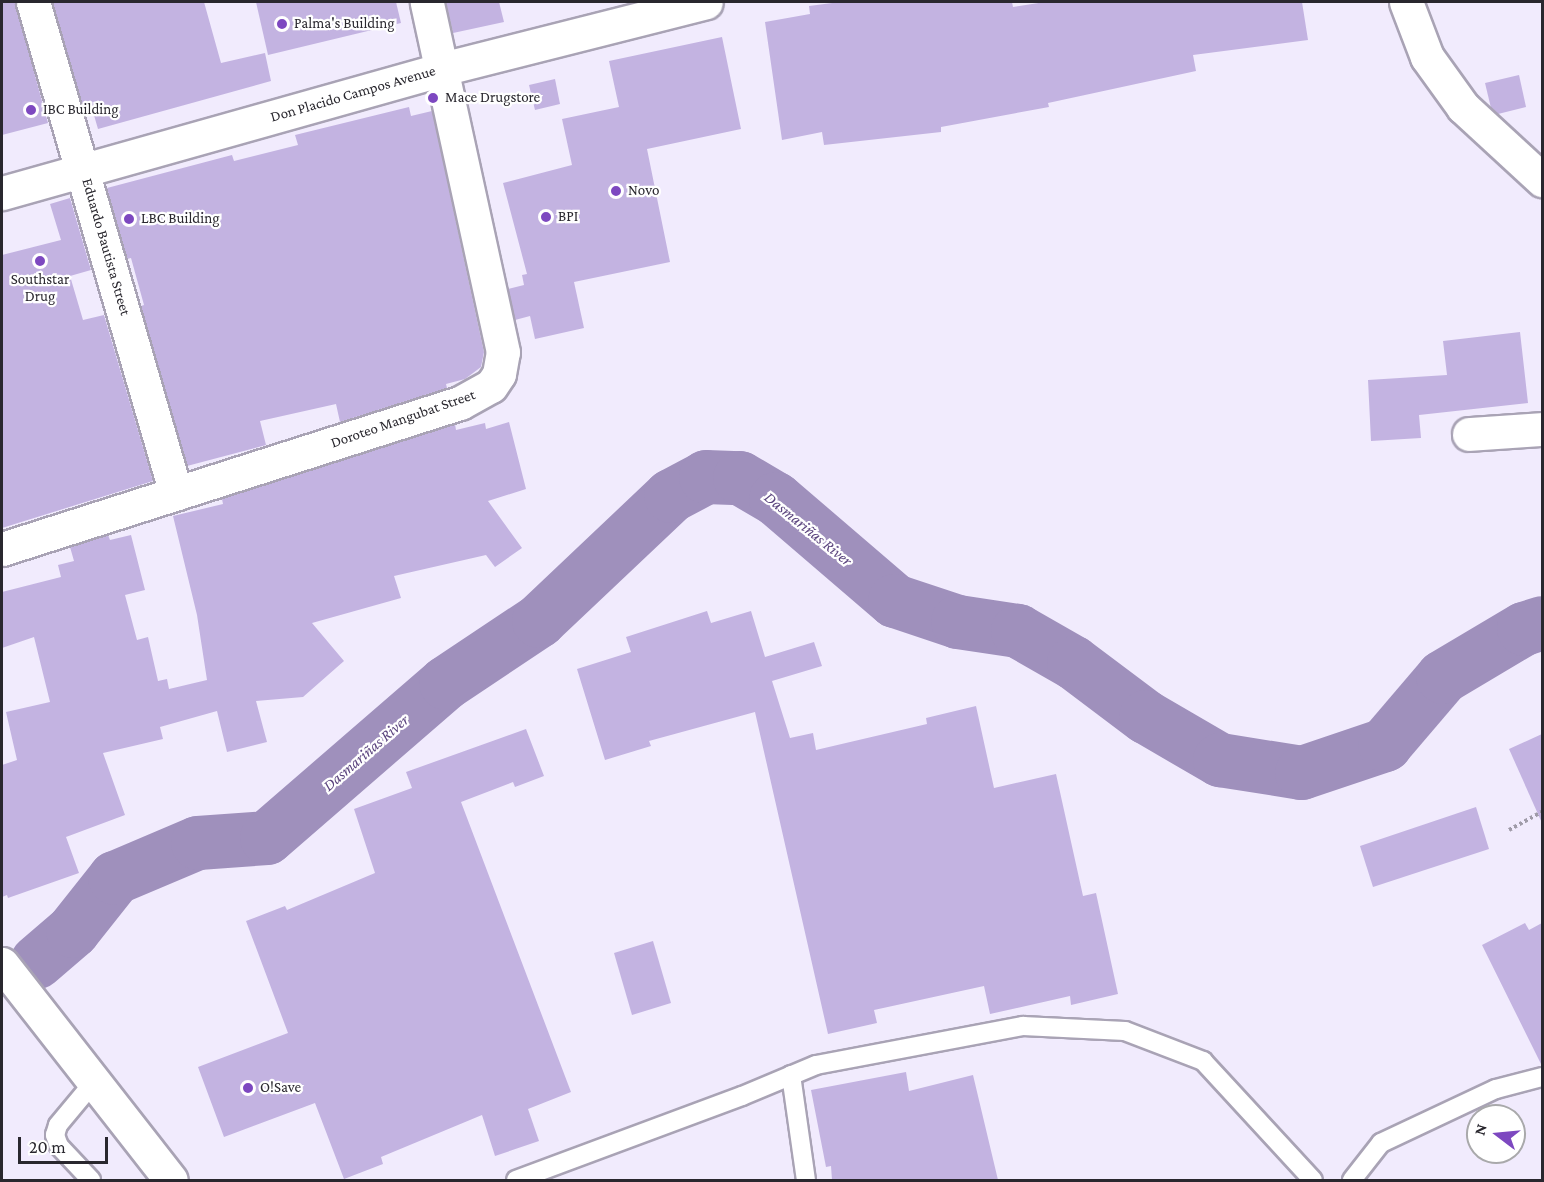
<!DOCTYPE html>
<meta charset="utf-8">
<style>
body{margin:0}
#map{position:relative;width:1544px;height:1182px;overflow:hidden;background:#f1ebfd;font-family:"Crimson Pro",serif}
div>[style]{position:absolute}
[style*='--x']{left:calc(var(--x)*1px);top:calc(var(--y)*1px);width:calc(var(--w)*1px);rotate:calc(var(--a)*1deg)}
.river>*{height:54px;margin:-27px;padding:0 27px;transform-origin:27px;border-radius:27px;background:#9f90bc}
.building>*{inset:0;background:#c3b3e1}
.path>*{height:4px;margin-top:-2px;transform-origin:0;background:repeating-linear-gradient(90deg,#9f9ba8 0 3px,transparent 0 6px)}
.roads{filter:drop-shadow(2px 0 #a9a3b5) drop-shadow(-2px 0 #a9a3b5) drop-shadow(0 2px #a9a3b5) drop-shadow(0 -2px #a9a3b5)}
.service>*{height:18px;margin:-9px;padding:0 9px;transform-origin:9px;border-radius:9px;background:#fff}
.minor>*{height:33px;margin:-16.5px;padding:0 16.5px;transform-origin:16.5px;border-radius:16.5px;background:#fff}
.tertiary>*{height:33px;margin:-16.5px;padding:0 16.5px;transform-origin:16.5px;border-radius:16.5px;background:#fff}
.secondary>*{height:33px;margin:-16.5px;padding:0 16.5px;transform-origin:16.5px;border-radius:16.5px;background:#fff}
.dots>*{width:16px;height:16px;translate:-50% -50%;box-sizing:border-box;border:3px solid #fff;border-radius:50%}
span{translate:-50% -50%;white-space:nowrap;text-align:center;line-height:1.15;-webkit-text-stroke:4.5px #fff;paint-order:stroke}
.poi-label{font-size:15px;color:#29272e}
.left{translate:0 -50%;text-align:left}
.street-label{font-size:15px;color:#29272e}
.water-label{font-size:16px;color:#5b447e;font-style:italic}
.frame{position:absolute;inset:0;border:3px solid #29272e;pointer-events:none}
.north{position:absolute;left:1466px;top:1104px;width:60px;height:60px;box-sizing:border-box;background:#fff;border:2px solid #a9a9ab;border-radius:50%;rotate:286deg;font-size:16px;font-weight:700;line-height:24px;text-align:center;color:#29272e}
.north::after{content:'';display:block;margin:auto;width:21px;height:27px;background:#7d48c0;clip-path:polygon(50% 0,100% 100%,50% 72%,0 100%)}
.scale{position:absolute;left:18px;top:1137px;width:90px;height:27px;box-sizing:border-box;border:3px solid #29272e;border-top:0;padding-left:8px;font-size:18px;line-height:21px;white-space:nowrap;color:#29272e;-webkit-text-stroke:4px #fff;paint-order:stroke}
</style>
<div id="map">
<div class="river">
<div style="--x:37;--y:962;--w:48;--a:-40.7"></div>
<div style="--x:73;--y:931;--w:68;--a:-51.6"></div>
<div style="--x:115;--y:878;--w:90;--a:-22.9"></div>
<div style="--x:198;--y:843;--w:69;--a:-4.1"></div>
<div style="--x:267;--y:838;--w:237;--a:-40.9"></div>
<div style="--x:446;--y:683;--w:112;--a:-33.7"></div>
<div style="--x:539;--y:621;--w:182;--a:-43.4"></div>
<div style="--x:671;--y:496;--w:40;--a:-28"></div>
<div style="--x:706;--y:477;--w:34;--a:2"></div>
<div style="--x:740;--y:478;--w:42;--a:30.3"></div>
<div style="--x:776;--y:499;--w:157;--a:40.6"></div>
<div style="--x:895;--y:601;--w:66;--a:18.4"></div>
<div style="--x:958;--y:622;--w:61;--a:8.5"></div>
<div style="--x:1018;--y:631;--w:64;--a:29.7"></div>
<div style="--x:1074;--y:663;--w:90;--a:36.9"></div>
<div style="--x:1146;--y:717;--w:86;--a:30.2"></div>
<div style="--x:1220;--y:760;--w:83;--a:9"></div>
<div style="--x:1302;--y:773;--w:88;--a:-18.6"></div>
<div style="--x:1385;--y:745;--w:89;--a:-49.5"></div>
<div style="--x:1443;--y:677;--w:94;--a:-30.7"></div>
<div style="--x:1524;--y:629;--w:19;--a:-18"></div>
</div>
<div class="building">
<div style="clip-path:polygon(2px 2px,15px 2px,48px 123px,2px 135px)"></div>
<div style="clip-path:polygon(52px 2px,204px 2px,221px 63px,265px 53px,271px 81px,98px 129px,91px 105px,83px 107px)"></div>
<div style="clip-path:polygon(256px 2px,396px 2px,401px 23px,268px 55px)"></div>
<div style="clip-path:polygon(446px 2px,499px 2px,504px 22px,453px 33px)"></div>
<div style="clip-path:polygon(840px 2px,1012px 2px,1013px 7px,1045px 2px,1302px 2px,1308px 40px,1193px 55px,1196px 71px,1048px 103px,1049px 107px,941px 127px,941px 132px,824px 145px,822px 132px,782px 140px,765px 22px,810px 14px,809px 6px)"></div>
<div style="clip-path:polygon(722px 37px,741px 129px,647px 149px,670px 262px,574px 282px,584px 328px,535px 339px,530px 316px,515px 320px,508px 289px,524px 285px,522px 275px,527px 274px,503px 183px,572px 165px,562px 119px,619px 107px,609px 61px)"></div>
<div style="clip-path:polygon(1519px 75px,1526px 107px,1498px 114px,1491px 108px,1485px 83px)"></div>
<div style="clip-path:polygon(555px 79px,560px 104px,535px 110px,529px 85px)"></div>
<div style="clip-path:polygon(409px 107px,411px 116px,432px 111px,484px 352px,481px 367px,465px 379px,446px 384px,447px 388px,340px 422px,336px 404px,260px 421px,266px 445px,187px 466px,141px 306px,144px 305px,131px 258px,127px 259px,107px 188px,232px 155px,234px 161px,298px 145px,295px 135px)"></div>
<div style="clip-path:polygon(70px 198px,91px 270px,70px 276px,83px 320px,104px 315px,153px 481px,2px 528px,2px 255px,61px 240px,50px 204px)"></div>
<div style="clip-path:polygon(1520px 332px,1528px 403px,1419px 415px,1421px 438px,1371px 441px,1368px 380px,1447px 375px,1443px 341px)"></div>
<div style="clip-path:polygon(509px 422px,526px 489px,488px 501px,522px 548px,495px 567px,486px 555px,394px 576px,401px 598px,312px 623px,344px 661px,303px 697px,256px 701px,267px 742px,227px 752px,217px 711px,160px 727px,163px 739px,103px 753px,125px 815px,66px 837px,79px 873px,8px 898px,7px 895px,2px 897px,2px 765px,17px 760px,6px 712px,50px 702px,34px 637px,2px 648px,2px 592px,61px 577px,58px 565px,74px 561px,70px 547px,108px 535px,110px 540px,131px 535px,145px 590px,125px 595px,137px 640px,148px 637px,158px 681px,167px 679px,169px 689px,207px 680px,197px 615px,173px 516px,223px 504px,222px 499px,455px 424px,456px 430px,485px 423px,486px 429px)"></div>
<div style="clip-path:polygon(707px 611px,711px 623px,751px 611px,765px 657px,814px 642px,822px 666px,772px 681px,790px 738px,813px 733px,816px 750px,927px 724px,926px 718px,976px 706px,994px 788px,1056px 774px,1083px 896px,1096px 893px,1118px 994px,1071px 1005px,1070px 996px,990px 1014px,984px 986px,874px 1010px,877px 1023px,828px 1034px,755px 712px,649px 741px,651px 746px,605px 760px,577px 669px,631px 652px,626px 637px)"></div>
<div style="clip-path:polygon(526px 729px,544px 776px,515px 787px,513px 782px,461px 802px,571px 1092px,528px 1109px,539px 1141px,495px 1156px,482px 1115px,381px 1157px,383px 1164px,344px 1179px,315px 1103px,224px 1137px,198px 1067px,288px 1033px,246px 921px,285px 906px,287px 910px,375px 873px,354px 809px,412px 788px,406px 772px)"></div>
<div style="clip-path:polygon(1542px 734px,1542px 823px,1509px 749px)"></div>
<div style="clip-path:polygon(1476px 807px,1489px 849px,1373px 887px,1360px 846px)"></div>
<div style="clip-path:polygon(1525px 923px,1529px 930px,1542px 923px,1542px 1066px,1482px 945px)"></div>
<div style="clip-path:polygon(653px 941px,671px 1003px,632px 1015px,614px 953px)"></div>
<div style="clip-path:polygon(906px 1072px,909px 1091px,973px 1075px,998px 1180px,832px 1180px,831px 1166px,826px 1167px,811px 1090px)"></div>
</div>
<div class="path">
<div style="--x:1509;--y:830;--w:38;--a:-29"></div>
</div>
<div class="roads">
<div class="service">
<div style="--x:791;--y:1075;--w:106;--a:81.9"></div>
<div style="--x:91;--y:1180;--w:47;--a:-133.3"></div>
<div style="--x:59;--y:1146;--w:12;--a:-110"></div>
<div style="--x:55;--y:1135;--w:10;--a:-73"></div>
<div style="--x:58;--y:1125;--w:55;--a:-50.2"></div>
<div style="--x:516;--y:1180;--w:241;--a:-20.4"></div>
<div style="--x:742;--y:1096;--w:80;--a:-22.7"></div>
<div style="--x:816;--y:1065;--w:211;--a:-10.7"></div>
<div style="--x:1023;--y:1026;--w:102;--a:2.8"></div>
<div style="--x:1125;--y:1031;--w:84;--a:21"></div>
<div style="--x:1203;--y:1061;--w:162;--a:47.3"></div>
<div style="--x:1352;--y:1180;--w:47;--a:-51.9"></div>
<div style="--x:1381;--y:1143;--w:127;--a:-25.2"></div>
<div style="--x:1496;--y:1089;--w:48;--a:-14.6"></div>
</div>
<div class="minor">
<div style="--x:33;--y:2;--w:512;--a:73.79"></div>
<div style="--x:1406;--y:2;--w:59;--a:69.1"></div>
<div style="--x:1427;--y:57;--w:62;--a:54.2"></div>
<div style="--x:1463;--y:107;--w:108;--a:42.7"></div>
<div style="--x:1469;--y:434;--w:73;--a:-3.9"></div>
</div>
<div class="tertiary">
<div style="--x:2;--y:549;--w:481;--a:-17.7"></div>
<div style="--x:460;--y:403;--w:35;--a:-29"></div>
<div style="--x:491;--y:386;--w:14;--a:-56"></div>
<div style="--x:499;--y:374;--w:22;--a:-80"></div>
<div style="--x:503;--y:352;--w:358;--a:-102.3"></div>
<div style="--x:2;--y:964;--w:274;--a:52"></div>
</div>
<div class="secondary">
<div style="--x:2;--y:193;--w:457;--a:-15.7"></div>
<div style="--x:442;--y:69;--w:272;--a:-14.2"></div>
</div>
</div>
<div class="dots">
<div style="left:282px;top:24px;background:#7d48c0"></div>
<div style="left:433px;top:98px;background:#7d48c0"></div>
<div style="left:31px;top:110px;background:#7d48c0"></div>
<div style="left:616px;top:191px;background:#7d48c0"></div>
<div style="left:546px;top:217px;background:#7d48c0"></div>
<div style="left:129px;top:219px;background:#7d48c0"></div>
<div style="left:40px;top:261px;background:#7d48c0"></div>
<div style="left:248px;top:1088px;background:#7d48c0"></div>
</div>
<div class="poi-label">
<span class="left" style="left:294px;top:24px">Palma's Building</span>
<span class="left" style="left:445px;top:98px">Mace Drugstore</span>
<span class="left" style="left:43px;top:110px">IBC Building</span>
<span class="left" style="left:628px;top:191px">Novo</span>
<span class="left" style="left:558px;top:217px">BPI</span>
<span class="left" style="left:141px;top:219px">LBC Building</span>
<span style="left:40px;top:288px">Southstar<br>Drug</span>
<span class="left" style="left:260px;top:1088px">O!Save</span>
</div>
<div class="street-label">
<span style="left:353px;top:94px;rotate:-16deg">Don Placido Campos Avenue</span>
<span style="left:106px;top:247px;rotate:74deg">Eduardo Bautista Street</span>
<span style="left:403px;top:419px;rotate:-19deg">Doroteo Mangubat Street</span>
</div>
<div class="water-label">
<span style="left:808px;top:529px;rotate:39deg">Dasmariñas River</span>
<span style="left:366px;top:753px;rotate:-41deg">Dasmariñas River</span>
</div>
<div class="frame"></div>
<div class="north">N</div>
<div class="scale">20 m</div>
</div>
